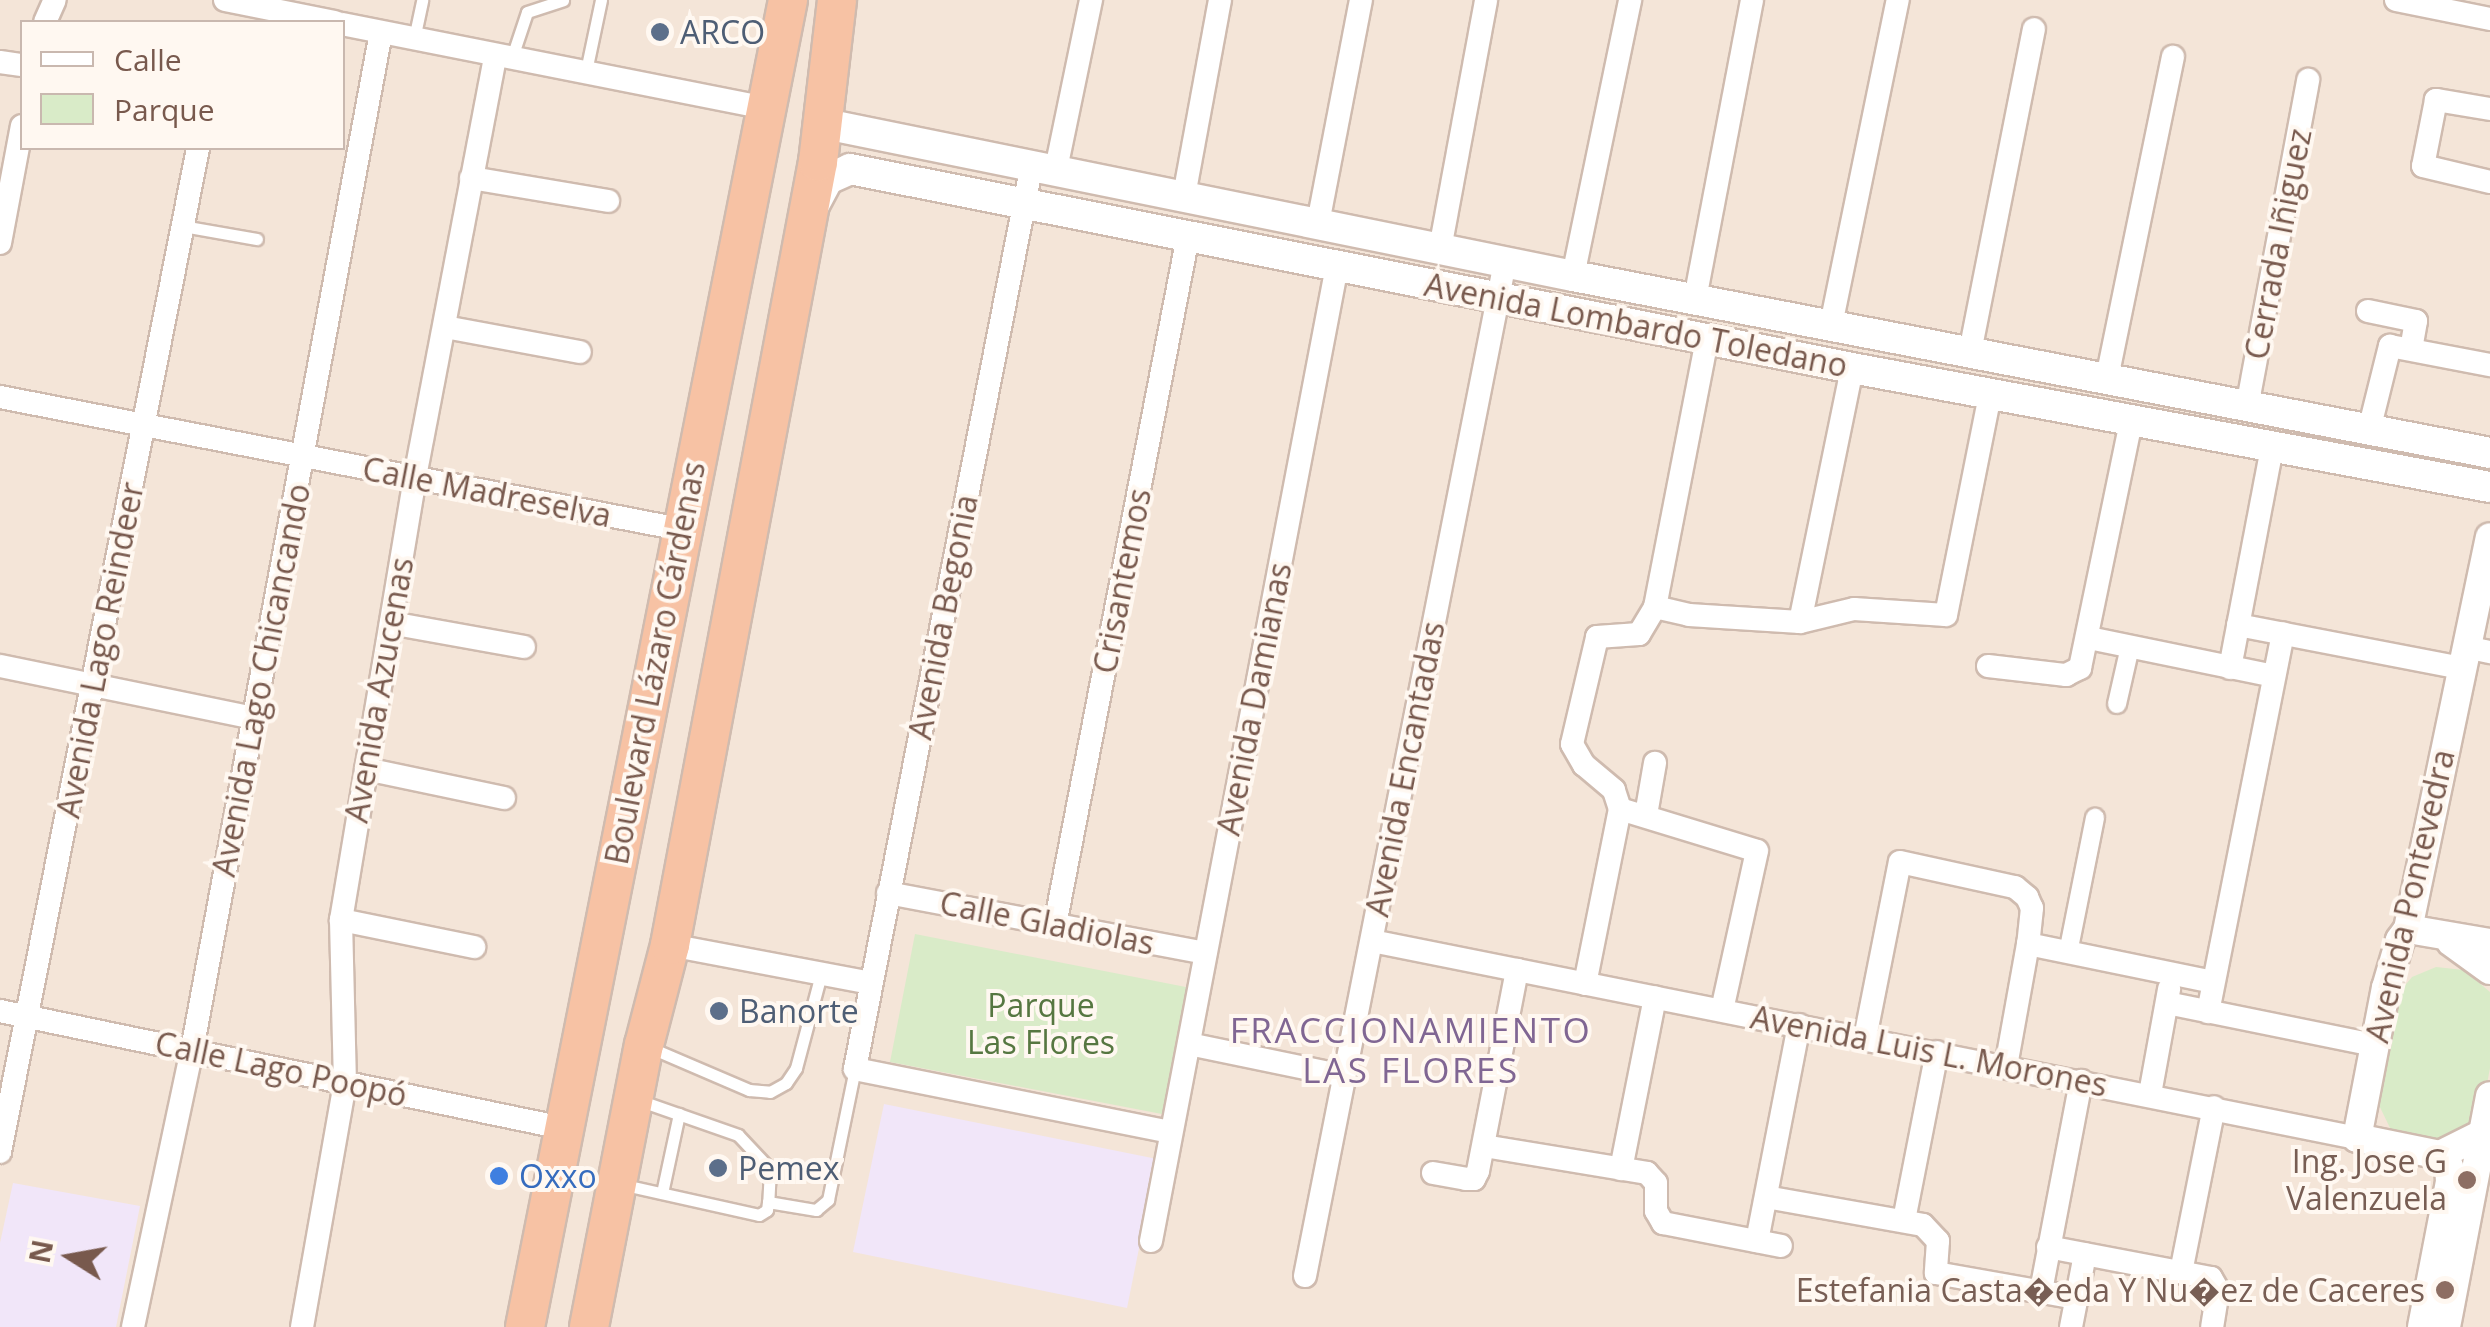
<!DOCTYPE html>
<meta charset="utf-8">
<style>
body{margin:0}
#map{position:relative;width:2490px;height:1327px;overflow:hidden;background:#fcf4ea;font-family:"Open Sans",sans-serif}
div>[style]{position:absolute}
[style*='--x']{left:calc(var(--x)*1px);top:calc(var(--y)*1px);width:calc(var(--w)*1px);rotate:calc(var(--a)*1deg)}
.residential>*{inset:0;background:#f4e5d8}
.education>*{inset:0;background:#f1e6f9}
.green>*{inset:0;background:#d9ebc8}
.roads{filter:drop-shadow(2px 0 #cfbbaf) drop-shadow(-2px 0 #cfbbaf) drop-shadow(0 2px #cfbbaf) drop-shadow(0 -2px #cfbbaf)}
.service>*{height:11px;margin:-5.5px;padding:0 5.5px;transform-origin:5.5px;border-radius:5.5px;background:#fff}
.pedestrian>*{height:18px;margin:-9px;padding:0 9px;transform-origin:9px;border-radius:9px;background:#fff}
.minor>*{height:22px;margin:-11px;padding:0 11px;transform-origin:11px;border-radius:11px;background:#fff}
.tertiary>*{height:28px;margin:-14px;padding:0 14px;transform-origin:14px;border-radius:14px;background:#fff}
.secondary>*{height:30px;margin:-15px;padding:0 15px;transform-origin:15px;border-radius:15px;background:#fff}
.trunk>*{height:38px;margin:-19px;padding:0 19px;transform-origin:19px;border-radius:19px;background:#f7c2a4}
.dots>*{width:28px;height:28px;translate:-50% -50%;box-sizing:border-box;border:5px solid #fff8f1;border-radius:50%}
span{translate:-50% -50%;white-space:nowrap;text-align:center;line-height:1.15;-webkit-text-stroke:8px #fff8f1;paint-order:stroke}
.service-label{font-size:32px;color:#4e5e75}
.left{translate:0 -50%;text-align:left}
.street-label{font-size:32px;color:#78594d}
.park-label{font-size:32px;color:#567741}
.education-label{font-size:32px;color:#785e54}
.right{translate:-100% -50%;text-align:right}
.shop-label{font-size:32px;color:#366cbe}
.neighbourhood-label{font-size:35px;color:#806693;letter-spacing:2.5px}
.legend{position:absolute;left:20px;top:20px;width:325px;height:130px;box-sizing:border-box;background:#fff8f1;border:2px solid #c9b8af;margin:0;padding:12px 18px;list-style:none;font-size:30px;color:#78594d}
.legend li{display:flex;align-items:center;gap:20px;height:50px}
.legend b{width:50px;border:2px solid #c9b8af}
.north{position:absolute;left:20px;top:1207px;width:100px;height:100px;-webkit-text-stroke:8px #fff8f1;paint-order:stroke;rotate:281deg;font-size:28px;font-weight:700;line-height:40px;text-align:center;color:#78594d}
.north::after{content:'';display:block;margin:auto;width:35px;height:45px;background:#78594d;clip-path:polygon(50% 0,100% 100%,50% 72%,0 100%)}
</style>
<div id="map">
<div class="residential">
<div style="clip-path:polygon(evenodd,0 0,2490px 0,2490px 1327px,0 1327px,0 0,22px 22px,342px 22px,342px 148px,22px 148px,22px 22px)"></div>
</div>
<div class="education">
<div style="clip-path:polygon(884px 1104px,1157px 1159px,1127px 1308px,853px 1252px)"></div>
<div style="clip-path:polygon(13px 1183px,140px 1206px,116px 1327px,0 1327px,0 1243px)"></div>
</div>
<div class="green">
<div style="clip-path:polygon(915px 934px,1191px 988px,1167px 1115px,890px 1062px)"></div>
<div style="clip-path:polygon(2436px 967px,2464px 970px,2490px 992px,2490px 1068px,2483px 1105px,2474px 1127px,2445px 1145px,2392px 1132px,2376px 1099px,2396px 996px,2412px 977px)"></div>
</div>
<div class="roads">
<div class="service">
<div style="--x:414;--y:39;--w:40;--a:-78"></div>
<div style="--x:512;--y:57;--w:47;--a:-71.6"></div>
<div style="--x:527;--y:12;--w:38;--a:-18"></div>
<div style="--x:586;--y:71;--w:73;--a:-78.1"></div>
<div style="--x:183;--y:226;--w:75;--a:10"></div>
<div style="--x:651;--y:1048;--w:107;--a:23.2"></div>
<div style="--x:749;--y:1090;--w:21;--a:5"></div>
<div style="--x:770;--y:1092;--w:18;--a:-29"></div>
<div style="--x:786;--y:1083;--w:18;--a:-56"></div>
<div style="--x:796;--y:1068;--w:97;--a:-75.1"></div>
<div style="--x:641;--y:1101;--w:103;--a:19.3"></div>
<div style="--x:738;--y:1135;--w:47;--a:46.7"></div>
<div style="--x:770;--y:1169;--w:33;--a:93"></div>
<div style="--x:768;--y:1202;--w:49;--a:9.5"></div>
<div style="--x:816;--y:1210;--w:16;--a:-40"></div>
<div style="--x:828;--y:1200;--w:134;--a:-78.4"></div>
<div style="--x:620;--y:1184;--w:142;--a:12.6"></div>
<div style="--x:759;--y:1215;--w:9;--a:-32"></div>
<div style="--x:767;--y:1210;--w:8;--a:-83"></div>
<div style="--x:662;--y:1193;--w:81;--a:-77.9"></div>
</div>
<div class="pedestrian">
<div style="--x:2117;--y:704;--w:58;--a:-77.2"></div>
<div style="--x:2068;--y:953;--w:138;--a:-78.7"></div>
</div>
<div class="minor">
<div style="--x:225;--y:0;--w:112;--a:11.3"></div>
<div style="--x:2396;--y:0;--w:96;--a:11.4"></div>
<div style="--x:45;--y:22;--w:24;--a:-66"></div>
<div style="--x:342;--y:24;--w:422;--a:11.2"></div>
<div style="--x:0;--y:62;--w:22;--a:8"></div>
<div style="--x:2490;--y:109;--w:55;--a:-170.5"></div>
<div style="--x:2436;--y:100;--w:67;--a:101.1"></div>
<div style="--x:2423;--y:166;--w:69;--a:13.4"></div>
<div style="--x:1032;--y:164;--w:922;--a:101.07"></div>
<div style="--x:855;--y:1069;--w:322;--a:11.3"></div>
<div style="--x:1056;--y:169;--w:173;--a:-78.3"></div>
<div style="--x:471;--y:178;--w:139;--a:9.5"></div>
<div style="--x:1184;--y:196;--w:199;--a:-79.6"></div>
<div style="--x:1318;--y:223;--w:227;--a:-79.1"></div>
<div style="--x:0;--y:243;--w:119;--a:-79.4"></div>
<div style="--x:1440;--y:249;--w:253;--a:-79.5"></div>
<div style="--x:1573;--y:276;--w:282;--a:-78.3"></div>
<div style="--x:1695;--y:299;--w:304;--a:-79.2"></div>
<div style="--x:2368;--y:311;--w:49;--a:11.8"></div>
<div style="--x:2416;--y:321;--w:28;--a:100"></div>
<div style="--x:1831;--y:325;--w:332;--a:-78.4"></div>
<div style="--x:445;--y:327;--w:137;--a:10.5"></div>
<div style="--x:1970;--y:352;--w:329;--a:-78.8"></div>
<div style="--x:2107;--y:378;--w:328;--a:-78.4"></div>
<div style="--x:0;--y:397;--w:693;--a:10.99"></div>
<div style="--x:2247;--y:407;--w:333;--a:-79.4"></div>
<div style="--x:2369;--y:430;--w:87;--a:-76"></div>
<div style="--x:2390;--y:346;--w:102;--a:10.8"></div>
<div style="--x:1655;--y:607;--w:35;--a:13"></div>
<div style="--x:1689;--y:615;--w:111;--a:3.6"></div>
<div style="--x:1800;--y:622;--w:56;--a:-13.5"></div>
<div style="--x:1854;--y:609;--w:92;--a:3.7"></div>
<div style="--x:1946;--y:615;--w:225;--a:-78.7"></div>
<div style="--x:1800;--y:622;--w:259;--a:-78.4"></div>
<div style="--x:391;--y:623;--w:135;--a:10.2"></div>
<div style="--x:2238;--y:625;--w:228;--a:10.9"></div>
<div style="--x:2089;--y:638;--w:189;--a:11.6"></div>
<div style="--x:2466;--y:647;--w:25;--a:12"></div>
<div style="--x:0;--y:666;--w:258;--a:11.6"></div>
<div style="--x:1988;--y:666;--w:79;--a:6.6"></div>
<div style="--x:2066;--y:675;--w:16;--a:-27"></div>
<div style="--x:2080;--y:668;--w:252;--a:-78.3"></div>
<div style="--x:2230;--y:668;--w:225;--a:-79.2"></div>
<div style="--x:366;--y:769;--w:141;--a:11.9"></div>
<div style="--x:1620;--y:809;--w:143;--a:17"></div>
<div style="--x:1757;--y:851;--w:163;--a:102.4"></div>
<div style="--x:1646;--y:815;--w:53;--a:-80.2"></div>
<div style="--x:888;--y:893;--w:323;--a:10.7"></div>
<div style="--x:341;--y:920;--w:136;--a:11.5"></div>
<div style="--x:1055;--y:925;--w:702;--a:-79.07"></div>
<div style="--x:1372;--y:941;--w:1005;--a:11.31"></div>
<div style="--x:2028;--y:944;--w:189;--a:11.6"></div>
<div style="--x:670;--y:945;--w:205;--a:10.7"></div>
<div style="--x:1585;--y:984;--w:178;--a:-78.7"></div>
<div style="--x:1620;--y:809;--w:20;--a:-108"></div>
<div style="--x:1614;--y:790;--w:39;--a:-140"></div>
<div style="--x:1584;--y:765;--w:24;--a:-120"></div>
<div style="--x:1572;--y:744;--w:110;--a:-76.8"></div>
<div style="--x:1597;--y:637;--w:42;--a:-4.1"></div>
<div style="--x:1639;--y:634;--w:31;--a:-59"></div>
<div style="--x:1655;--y:607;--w:273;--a:-79"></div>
<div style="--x:2167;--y:1003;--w:211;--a:11.5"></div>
<div style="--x:0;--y:1011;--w:575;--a:11.74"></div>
<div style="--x:2208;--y:1012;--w:386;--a:-78.8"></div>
<div style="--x:1865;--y:1038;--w:179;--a:-78.8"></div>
<div style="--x:1900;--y:862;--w:118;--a:12.3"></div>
<div style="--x:2015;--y:887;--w:16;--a:40"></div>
<div style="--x:2027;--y:897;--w:12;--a:66"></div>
<div style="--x:2032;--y:908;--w:36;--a:96"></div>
<div style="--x:2028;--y:944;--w:124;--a:100.2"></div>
<div style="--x:1189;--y:1044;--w:158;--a:11.7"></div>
<div style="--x:2150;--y:1094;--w:107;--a:-79.7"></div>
<div style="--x:1484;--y:1146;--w:165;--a:9.4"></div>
<div style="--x:1647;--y:1173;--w:13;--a:48"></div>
<div style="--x:1656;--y:1183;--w:28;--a:90"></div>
<div style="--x:1656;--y:1211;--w:14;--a:60"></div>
<div style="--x:1663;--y:1223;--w:120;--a:11"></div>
<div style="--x:0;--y:1152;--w:1023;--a:-78.84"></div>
<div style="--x:1621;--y:1169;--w:175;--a:-78.8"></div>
<div style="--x:1433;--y:1173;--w:34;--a:10"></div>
<div style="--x:1466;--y:1179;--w:8;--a:0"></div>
<div style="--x:1474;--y:1179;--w:9;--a:-63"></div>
<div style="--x:1478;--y:1171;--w:205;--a:-79"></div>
<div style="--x:1766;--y:1197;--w:159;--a:10.1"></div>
<div style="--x:1923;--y:1225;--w:22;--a:47"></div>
<div style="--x:1938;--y:1241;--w:32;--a:94"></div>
<div style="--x:1936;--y:1273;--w:142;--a:10.1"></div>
<div style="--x:1904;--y:1220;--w:171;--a:-78.9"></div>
<div style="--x:1151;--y:1241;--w:993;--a:-79.2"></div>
<div style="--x:1757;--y:1241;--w:220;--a:-79"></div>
<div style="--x:2048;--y:1247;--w:166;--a:10.8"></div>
<div style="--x:2211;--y:1278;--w:14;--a:60"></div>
<div style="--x:2218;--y:1290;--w:37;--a:99"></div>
<div style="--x:2181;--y:1272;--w:168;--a:-78.7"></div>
<div style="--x:1305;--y:1276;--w:1034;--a:-78.84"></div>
<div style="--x:2041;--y:1291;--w:214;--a:-79.2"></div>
<div style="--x:133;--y:1327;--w:283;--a:-78"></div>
<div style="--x:192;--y:1050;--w:1035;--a:-79.48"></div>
<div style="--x:302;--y:1327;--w:247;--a:-80"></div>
<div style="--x:345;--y:1084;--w:164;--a:-91.4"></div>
<div style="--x:341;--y:920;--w:449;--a:-80.5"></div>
<div style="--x:415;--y:477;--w:429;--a:-79.2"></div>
<div style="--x:2071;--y:1327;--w:74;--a:-79.1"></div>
</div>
<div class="tertiary">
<div style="--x:2408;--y:929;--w:83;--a:9.7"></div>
<div style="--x:2451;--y:942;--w:48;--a:35.7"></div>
<div style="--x:2482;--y:1134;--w:47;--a:153.4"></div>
<div style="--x:2440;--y:1155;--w:85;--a:-168.4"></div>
<div style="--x:2357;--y:1138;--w:153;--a:-79.1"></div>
<div style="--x:2386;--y:988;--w:50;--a:-73.7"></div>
<div style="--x:2400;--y:940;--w:14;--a:-54"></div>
<div style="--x:2408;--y:929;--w:400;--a:-78.2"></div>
<div style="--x:2422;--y:1327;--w:149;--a:-79.1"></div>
<div style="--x:2450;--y:1181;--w:14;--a:-94"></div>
<div style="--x:2449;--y:1167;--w:15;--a:-127"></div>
<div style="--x:2446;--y:1327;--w:235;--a:-79.2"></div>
</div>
<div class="secondary">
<div style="--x:840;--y:127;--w:748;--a:11.49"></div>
<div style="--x:1573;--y:276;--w:934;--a:10.92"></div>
<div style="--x:813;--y:207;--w:32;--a:-62"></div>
<div style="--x:828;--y:179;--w:24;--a:-24"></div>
<div style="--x:850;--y:169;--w:1022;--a:11.23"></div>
<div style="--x:1852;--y:368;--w:649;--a:10.57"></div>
</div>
<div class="trunk">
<div style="--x:525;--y:1327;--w:1353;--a:-78.79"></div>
<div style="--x:589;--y:1327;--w:287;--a:-79"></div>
<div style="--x:644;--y:1045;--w:103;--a:-75.4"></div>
<div style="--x:670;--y:945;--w:797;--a:-79.3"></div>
<div style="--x:818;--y:162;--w:163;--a:-83.3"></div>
</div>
</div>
<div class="dots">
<div style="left:660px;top:32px;background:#5c6f8a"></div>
<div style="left:719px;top:1011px;background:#5c6f8a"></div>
<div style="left:718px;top:1168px;background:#5c6f8a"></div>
<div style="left:499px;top:1176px;background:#3f7fe0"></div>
<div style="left:2467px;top:1180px;background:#8d6e63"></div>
<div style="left:2445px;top:1290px;background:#8d6e63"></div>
</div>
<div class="service-label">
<span class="left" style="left:680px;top:32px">ARCO</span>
<span class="left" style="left:739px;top:1011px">Banorte</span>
<span class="left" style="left:738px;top:1168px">Pemex</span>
</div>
<div class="street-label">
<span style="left:2278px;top:244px;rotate:-79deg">Cerrada Iñiguez</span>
<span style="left:1636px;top:325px;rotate:11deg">Avenida Lombardo Toledano</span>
<span style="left:487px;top:492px;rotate:11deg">Calle Madreselva</span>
<span style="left:1122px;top:581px;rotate:-79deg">Crisantemos</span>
<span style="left:943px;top:617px;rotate:-79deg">Avenida Begonia</span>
<span style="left:100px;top:650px;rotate:-79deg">Avenida Lago Reindeer</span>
<span style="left:655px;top:663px;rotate:-79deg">Boulevard Lázaro Cárdenas</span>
<span style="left:261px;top:680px;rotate:-79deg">Avenida Lago Chicancando</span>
<span style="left:379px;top:690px;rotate:-80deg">Avenida Azucenas</span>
<span style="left:1254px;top:699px;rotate:-79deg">Avenida Damianas</span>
<span style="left:1405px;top:769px;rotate:-79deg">Avenida Encantadas</span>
<span style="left:2410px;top:896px;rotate:-77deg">Avenida Pontevedra</span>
<span style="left:1047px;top:923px;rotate:11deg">Calle Gladiolas</span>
<span style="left:1929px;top:1051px;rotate:11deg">Avenida Luis L. Morones</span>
<span style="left:281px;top:1069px;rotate:12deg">Calle Lago Poopó</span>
</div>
<div class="park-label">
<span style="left:1041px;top:1024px">Parque<br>Las Flores</span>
</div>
<div class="education-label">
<span class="right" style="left:2447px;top:1180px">Ing. Jose G<br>Valenzuela</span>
<span class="right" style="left:2425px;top:1290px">Estefania Casta�eda Y Nu�ez de Caceres</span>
</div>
<div class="shop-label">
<span class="left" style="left:519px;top:1176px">Oxxo</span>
</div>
<div class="neighbourhood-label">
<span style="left:1411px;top:1050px">FRACCIONAMIENTO<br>LAS FLORES</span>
</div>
<ul class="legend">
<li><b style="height:12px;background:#fff"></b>Calle</li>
<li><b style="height:28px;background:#d9ebc8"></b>Parque</li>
</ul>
<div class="north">N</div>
</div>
